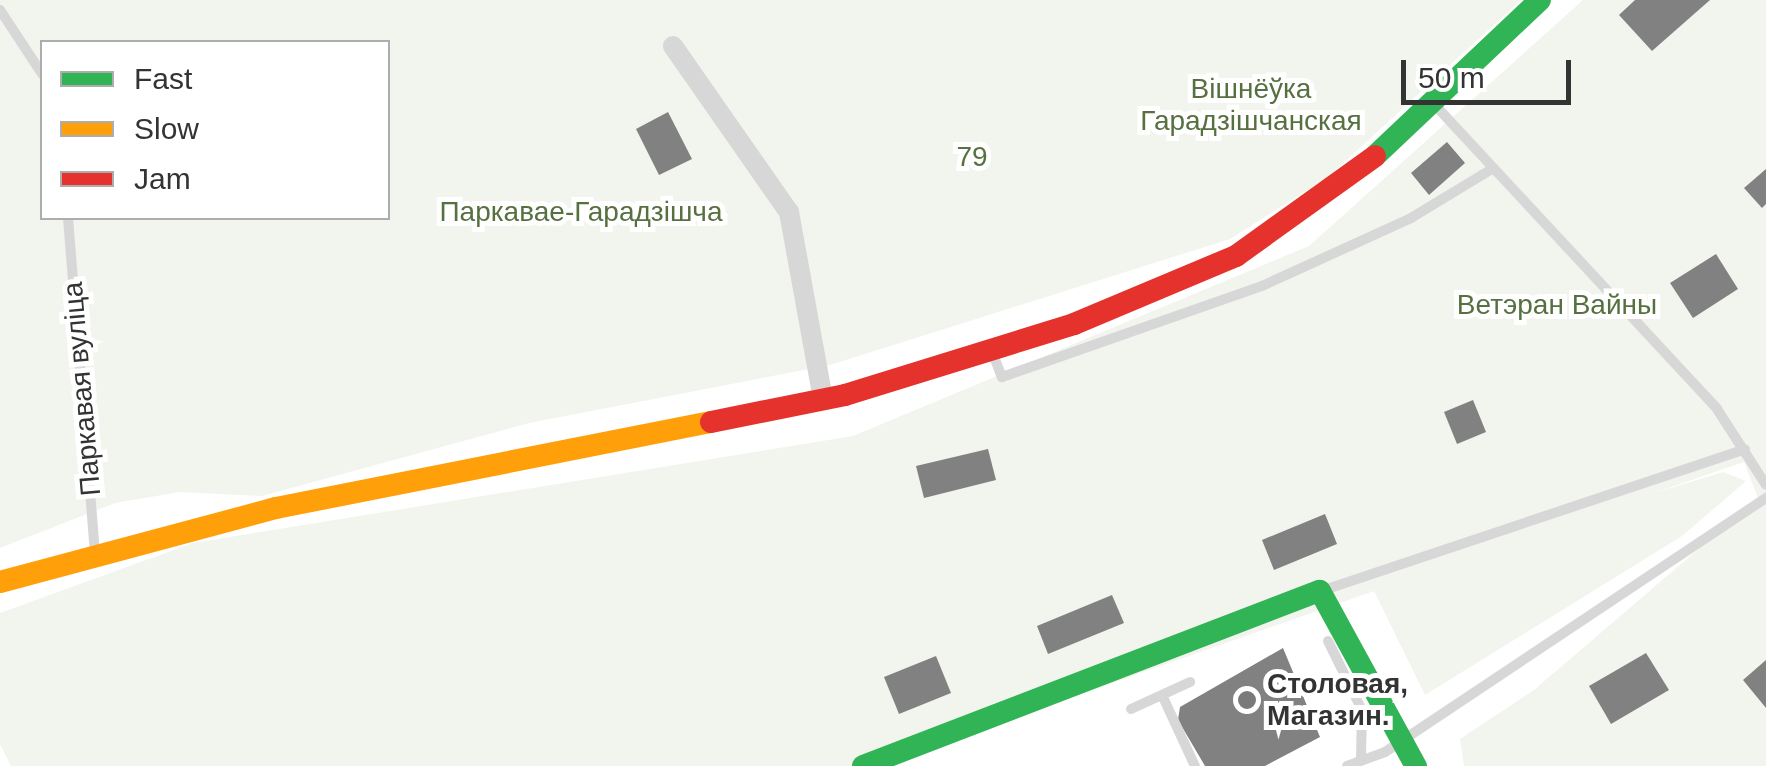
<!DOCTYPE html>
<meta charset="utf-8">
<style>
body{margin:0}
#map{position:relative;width:1766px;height:766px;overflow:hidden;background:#fff;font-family:Arial,sans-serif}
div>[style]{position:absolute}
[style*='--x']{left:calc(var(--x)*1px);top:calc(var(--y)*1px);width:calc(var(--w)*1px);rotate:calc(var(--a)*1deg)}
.green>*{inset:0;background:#f1f5ed}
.building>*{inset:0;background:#818181}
.lane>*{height:10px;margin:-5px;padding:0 5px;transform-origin:5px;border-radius:5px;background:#d7d7d7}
.street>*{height:20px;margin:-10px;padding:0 10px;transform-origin:10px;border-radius:10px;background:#d7d7d7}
.fast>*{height:22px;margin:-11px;padding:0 11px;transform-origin:11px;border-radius:11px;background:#30b455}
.slow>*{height:22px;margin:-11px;padding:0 11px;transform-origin:11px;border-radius:11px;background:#ff9f0a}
.jam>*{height:22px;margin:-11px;padding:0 11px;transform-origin:11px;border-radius:11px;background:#e5322d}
.dots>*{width:28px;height:28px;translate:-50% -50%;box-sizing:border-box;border:5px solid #fff;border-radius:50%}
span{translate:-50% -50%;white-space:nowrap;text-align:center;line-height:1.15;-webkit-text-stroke:10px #fff;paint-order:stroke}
.park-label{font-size:28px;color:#56703f}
.street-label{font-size:28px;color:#333}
.poi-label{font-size:28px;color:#333;font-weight:700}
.left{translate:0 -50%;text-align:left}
.legend{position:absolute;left:40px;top:40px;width:350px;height:180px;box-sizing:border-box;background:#fff;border:2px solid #adadad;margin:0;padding:12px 18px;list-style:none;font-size:30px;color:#333}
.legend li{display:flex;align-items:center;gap:20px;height:50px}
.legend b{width:50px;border:2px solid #adadad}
.scale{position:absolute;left:1401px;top:60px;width:170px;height:45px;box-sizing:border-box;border:5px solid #333;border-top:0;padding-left:12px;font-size:30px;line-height:35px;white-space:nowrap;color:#333;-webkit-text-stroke:8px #fff;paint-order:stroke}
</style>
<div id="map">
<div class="green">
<div style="clip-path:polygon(evenodd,0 0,1521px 0,1328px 177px,1230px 239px,830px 365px,529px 423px,262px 496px,180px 492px,115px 503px,0 548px,0 0,42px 42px,388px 42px,388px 218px,42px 218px,42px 42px)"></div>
<div style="clip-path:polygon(1583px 0,1766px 0,1766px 766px,1464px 766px,1460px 739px,1534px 690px,1758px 498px,1744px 462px,1651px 494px,1723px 472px,1746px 481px,1682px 536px,1425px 695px,1374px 591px,876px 766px,11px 766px,0 744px,0 613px,193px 543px,853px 436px,1309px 246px)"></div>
</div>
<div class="building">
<div style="clip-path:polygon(1635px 0,1710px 0,1652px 51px,1619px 15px)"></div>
<div style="clip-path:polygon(668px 112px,692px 159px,659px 175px,636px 129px)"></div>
<div style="clip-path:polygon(1447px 142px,1465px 163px,1429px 195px,1411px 173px)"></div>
<div style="clip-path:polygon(1766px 169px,1766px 204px,1762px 208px,1744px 188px)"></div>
<div style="clip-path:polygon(1716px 254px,1738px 289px,1693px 318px,1670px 283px)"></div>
<div style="clip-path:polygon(1473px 400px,1486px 432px,1457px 444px,1444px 412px)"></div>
<div style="clip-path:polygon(988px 449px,996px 480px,924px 498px,916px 466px)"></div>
<div style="clip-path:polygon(1325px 514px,1337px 544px,1274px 570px,1262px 540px)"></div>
<div style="clip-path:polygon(1112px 595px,1124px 623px,1048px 654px,1037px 626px)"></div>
<div style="clip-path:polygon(1283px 648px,1320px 737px,1265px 766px,1205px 766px,1178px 720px,1180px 707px)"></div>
<div style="clip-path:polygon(1646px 653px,1669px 690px,1611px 724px,1589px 686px)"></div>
<div style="clip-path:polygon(936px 656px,951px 693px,899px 714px,884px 677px)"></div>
<div style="clip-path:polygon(1766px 660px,1766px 708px,1743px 680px)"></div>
</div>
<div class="lane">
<div style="--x:0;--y:10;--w:77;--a:56.7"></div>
<div style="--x:1434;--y:104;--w:416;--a:47.1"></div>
<div style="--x:1717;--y:409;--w:90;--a:57.2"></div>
<div style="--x:68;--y:218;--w:333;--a:85.4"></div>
<div style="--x:993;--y:354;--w:25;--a:69"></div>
<div style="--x:1002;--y:377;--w:275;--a:-19.3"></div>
<div style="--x:1262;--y:286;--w:164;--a:-24.5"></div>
<div style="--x:1411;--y:218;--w:95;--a:-31.2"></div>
<div style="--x:1321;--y:591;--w:447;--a:-18.5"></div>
<div style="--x:1328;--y:641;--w:77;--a:63.8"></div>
<div style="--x:1362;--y:710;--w:47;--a:91.2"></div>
<div style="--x:1162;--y:695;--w:78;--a:65.1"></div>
<div style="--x:1131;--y:709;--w:65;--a:-24.6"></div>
<div style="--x:1347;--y:766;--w:40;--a:-20.2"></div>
<div style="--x:1385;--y:752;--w:458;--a:-33.7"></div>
</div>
<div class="street">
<div style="--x:673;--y:46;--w:203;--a:55.1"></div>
<div style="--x:789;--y:212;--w:190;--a:79.7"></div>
</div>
<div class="fast">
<div style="--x:1375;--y:156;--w:227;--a:-43.4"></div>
<div style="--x:863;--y:766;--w:489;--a:-21"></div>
<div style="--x:1320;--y:591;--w:200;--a:61.3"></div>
</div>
<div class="slow">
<div style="--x:0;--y:582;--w:286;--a:-15"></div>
<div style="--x:276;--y:508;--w:443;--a:-11.2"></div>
</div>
<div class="jam">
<div style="--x:711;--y:422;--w:137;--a:-11.4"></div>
<div style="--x:845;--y:395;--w:240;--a:-17.2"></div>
<div style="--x:1074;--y:324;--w:176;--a:-22.8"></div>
<div style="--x:1236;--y:256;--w:171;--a:-35.7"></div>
</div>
<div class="dots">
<div style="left:1247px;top:700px;background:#7a7a7a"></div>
</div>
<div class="park-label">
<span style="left:1251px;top:105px">Вішнёўка<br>Гарадзішчанская</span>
<span style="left:972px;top:157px">79</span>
<span style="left:581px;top:212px">Паркавае-Гарадзішча</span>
<span style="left:1557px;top:305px">Ветэран Вайны</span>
</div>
<div class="street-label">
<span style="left:82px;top:389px;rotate:-95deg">Паркавая вуліца</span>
</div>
<div class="poi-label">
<span class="left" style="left:1267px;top:700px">Столовая,<br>Магазин.</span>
</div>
<ul class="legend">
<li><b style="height:12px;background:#30b455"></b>Fast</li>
<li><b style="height:12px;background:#ff9f0a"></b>Slow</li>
<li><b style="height:12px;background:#e5322d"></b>Jam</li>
</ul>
<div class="scale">50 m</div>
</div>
